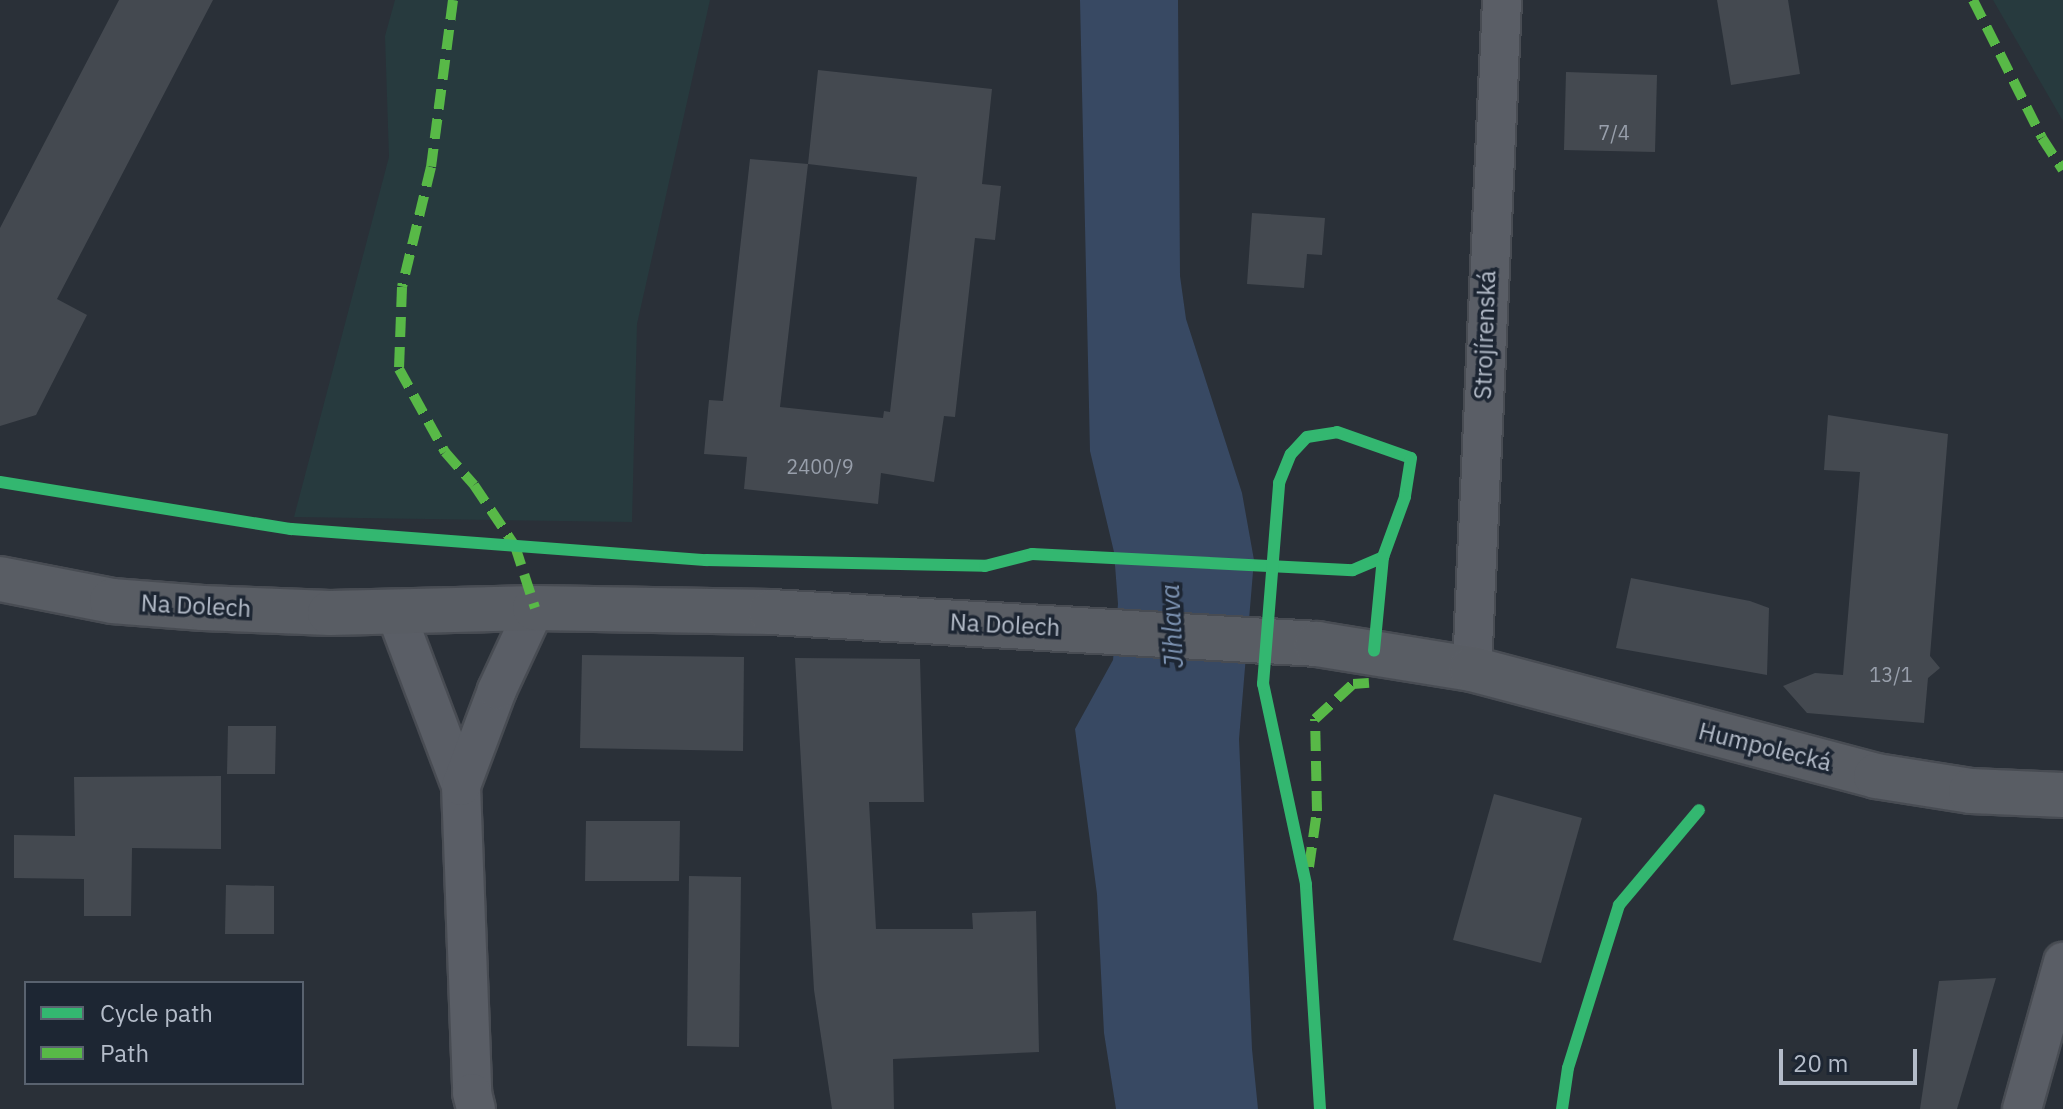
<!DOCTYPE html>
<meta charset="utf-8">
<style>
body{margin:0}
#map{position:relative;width:2063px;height:1109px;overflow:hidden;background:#2a3038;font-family:"IBM Plex Sans",sans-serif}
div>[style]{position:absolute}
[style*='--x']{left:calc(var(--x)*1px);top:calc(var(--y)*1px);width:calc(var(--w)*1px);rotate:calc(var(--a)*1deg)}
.green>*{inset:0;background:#273a3e}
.water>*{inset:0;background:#384963}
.building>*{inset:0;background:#444950}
.roads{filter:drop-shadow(2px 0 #484c53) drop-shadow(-2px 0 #484c53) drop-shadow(0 2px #484c53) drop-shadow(0 -2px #484c53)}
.street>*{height:38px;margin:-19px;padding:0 19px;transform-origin:19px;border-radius:19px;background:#5a5e66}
.secondary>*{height:44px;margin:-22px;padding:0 22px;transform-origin:22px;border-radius:22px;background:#595d64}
.quiet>*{height:10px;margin-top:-5px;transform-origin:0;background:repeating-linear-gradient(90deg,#58b947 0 20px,transparent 0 30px)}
.cycleway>*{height:12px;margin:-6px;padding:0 6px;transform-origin:6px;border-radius:6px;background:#33b770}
span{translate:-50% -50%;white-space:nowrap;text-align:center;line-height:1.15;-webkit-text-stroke:7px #1d2633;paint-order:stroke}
.number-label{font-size:20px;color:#989fab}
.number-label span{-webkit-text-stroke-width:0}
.street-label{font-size:24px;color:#b4bcc9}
.water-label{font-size:26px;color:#7c92b1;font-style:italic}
.legend{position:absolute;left:24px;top:981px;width:280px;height:104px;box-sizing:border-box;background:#1d2633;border:2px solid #59626f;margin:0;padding:10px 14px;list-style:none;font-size:24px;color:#b4bcc9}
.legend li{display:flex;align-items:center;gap:16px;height:40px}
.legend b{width:40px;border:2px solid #59626f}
.scale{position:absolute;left:1779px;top:1049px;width:138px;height:36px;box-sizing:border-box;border:4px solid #b4bcc9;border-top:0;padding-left:10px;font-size:24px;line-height:28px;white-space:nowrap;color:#b4bcc9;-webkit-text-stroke:6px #1d2633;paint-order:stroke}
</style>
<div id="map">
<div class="green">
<div style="clip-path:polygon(395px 0,710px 0,637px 324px,632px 522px,294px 517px,389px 157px,385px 36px)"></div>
<div style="clip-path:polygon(1993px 0,2063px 0,2063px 121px)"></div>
</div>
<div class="water">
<div style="clip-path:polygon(1080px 0,1178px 0,1180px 276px,1186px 319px,1242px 493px,1254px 560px,1239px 739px,1252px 1049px,1258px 1109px,1116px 1109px,1104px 1033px,1097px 894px,1075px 729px,1113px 660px,1118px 604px,1114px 552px,1090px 451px)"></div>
</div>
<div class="building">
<div style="clip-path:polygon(119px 0,213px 0,57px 299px,87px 315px,36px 415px,0 426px,0 228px)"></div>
<div style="clip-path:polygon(1717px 0,1788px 0,1800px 74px,1731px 85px)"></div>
<div style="clip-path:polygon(evenodd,818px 70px,992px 89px,982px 184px,1001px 186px,995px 240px,975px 238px,955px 417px,944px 416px,934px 482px,881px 473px,878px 504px,744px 489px,747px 457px,704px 454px,709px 400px,723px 401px,750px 159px,808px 164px,818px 70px,808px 164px,917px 177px,890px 412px,884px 411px,883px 418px,780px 407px,808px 164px)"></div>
<div style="clip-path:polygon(1566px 72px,1657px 75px,1655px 152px,1564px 150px)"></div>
<div style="clip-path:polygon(1252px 213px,1325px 218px,1322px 255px,1307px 254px,1304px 288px,1247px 284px)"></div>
<div style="clip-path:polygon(1828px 415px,1948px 434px,1930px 656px,1940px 668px,1928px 678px,1924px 723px,1807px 713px,1783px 686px,1815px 673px,1843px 675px,1860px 472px,1824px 470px)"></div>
<div style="clip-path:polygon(1631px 578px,1750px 601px,1769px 608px,1767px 675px,1616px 648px)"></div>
<div style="clip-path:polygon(582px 655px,744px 657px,743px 751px,580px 748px)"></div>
<div style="clip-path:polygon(795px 658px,920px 659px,924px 802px,869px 802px,876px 929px,973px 929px,972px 913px,1036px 911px,1039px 1052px,893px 1059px,894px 1109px,832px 1109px,814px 990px)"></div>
<div style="clip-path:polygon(228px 726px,276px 726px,275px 774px,227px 774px)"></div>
<div style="clip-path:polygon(221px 776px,221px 849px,132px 848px,131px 916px,84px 916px,84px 879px,14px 878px,14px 835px,75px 836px,74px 777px)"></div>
<div style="clip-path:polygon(1494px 794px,1582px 818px,1541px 963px,1453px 940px)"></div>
<div style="clip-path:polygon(586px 821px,680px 821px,679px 881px,585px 881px)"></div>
<div style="clip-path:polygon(689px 876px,741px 877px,739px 1047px,687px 1046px)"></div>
<div style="clip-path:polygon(226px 885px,274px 886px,274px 934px,225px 934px)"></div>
<div style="clip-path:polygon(1996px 978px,1957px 1109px,1920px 1109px,1939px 981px)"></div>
</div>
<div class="roads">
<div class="street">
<div style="--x:395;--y:611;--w:187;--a:69.3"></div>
<div style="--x:461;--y:786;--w:307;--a:87.9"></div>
<div style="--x:472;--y:1093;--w:16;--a:76"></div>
<div style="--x:1472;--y:669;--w:670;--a:-87.43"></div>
<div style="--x:461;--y:786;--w:103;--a:-69.4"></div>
<div style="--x:497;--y:690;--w:90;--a:-65.1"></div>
<div style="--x:2022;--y:1109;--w:153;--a:-74.4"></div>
</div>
<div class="secondary">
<div style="--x:0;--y:579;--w:114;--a:11.1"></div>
<div style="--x:112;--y:601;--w:91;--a:4.4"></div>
<div style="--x:203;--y:608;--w:127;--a:2.3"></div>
<div style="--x:330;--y:613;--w:205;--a:-1.4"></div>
<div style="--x:535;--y:608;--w:236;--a:1"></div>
<div style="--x:771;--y:612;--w:547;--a:3.35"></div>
<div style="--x:1317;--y:644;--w:157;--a:9.2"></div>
<div style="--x:1472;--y:669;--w:418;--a:14.8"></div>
<div style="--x:1876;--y:776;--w:96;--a:9"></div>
<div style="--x:1971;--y:791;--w:92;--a:2.5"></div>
</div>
</div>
<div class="quiet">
<div style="--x:453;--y:0;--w:168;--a:97.5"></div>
<div style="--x:431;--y:167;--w:123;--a:103.6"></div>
<div style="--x:402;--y:287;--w:82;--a:92.1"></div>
<div style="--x:399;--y:369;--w:95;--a:61"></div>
<div style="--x:445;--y:452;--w:44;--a:48.7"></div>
<div style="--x:474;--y:485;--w:73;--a:56.1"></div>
<div style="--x:515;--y:546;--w:65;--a:72.1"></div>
<div style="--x:1973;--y:0;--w:154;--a:63.4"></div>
<div style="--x:2042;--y:138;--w:38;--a:57"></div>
<div style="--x:1309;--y:867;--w:57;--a:-81.9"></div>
<div style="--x:1317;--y:811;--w:92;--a:-91.2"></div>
<div style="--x:1315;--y:719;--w:52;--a:-42.6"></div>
<div style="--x:1353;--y:684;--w:16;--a:-4"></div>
</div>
<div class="cycleway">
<div style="--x:0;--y:482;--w:295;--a:9.2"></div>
<div style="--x:291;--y:529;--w:416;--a:4.3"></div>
<div style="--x:706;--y:560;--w:279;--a:1.2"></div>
<div style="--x:985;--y:566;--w:49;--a:-14.3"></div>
<div style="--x:1032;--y:554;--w:321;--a:2.9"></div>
<div style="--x:1353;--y:570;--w:33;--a:-23"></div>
<div style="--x:1320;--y:1109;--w:225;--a:-93.6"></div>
<div style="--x:1306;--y:884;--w:205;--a:-102.1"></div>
<div style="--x:1263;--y:684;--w:202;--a:-85.4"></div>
<div style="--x:1279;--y:483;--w:31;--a:-68"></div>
<div style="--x:1291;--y:454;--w:23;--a:-47"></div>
<div style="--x:1307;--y:437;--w:30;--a:-9"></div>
<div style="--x:1337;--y:432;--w:78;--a:19.4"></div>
<div style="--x:1411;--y:458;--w:39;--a:99"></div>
<div style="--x:1405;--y:497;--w:64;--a:110.1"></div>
<div style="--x:1383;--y:557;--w:94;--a:95.5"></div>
<div style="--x:1562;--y:1109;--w:41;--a:-81.7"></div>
<div style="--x:1568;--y:1068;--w:171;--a:-72.6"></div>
<div style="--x:1619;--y:905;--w:124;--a:-49.9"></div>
</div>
<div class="number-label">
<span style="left:1614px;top:132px">7/4</span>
<span style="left:820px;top:466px">2400/9</span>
<span style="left:1891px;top:674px">13/1</span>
</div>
<div class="street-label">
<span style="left:1485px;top:335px;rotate:-88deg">Strojírenská</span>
<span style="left:196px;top:606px;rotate:3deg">Na Dolech</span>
<span style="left:1005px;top:625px;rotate:3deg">Na Dolech</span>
<span style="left:1765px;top:747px;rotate:14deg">Humpolecká</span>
</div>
<div class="water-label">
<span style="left:1172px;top:626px;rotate:-93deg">Jihlava</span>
</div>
<ul class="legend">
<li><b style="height:10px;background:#33b770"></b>Cycle path</li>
<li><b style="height:10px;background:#58b947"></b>Path</li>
</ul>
<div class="scale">20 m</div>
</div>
